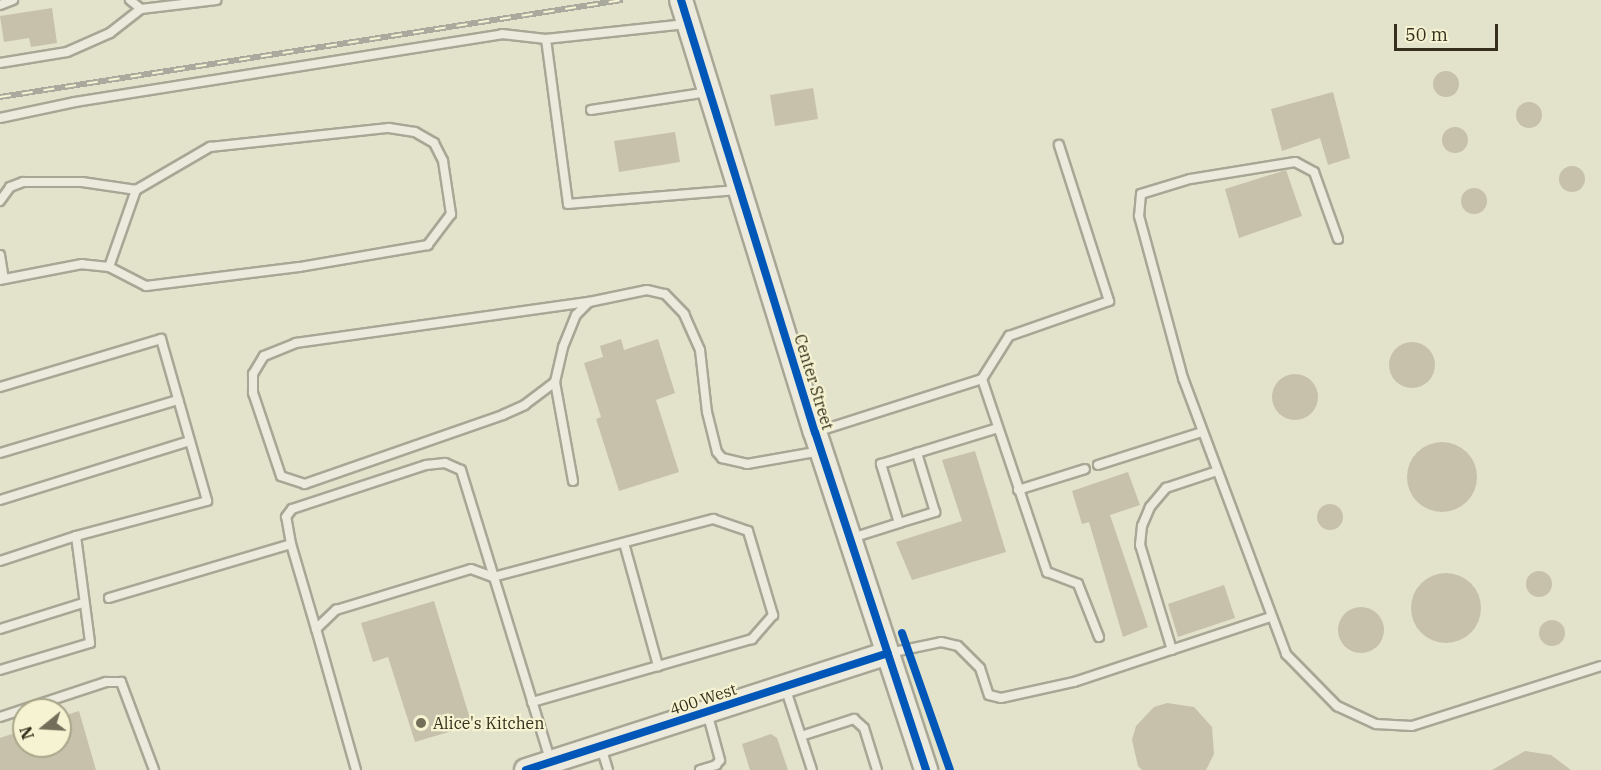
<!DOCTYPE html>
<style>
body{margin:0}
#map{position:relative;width:1601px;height:770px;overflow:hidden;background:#e3e2cb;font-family:"IBM Plex Serif",serif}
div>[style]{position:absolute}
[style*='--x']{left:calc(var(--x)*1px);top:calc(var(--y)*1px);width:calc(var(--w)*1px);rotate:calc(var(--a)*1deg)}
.building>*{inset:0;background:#c7c1ac}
.round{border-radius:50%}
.roads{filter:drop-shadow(2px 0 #a8a695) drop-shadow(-2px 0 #a8a695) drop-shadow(0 2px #a8a695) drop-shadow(0 -2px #a8a695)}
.lane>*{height:8px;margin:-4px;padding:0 4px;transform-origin:4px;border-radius:4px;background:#ebeadd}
.secondary>*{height:22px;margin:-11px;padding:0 11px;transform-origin:11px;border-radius:11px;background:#ebeadd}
.rail>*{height:6px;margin-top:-3px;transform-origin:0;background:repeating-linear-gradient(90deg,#f5f3d1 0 11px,#aaa99d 0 22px);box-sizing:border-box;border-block:2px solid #aaa99d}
.cycleway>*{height:8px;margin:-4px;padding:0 4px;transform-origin:4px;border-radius:4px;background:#0057b8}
.dots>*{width:16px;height:16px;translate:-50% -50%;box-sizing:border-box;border:3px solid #f5f3d1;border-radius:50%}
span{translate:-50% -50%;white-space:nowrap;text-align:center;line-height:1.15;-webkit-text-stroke:4.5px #f5f3d1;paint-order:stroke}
.street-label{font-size:16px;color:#362f1d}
.poi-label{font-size:16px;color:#362f1d}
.left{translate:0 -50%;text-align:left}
.north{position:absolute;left:12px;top:698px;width:60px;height:60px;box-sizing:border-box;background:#f5f3d1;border:2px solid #a9a589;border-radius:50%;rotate:252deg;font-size:16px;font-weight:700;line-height:24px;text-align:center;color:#362f1d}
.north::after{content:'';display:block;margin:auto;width:21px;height:27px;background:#736e5a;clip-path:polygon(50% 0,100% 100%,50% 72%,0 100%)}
.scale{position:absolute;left:1394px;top:24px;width:104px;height:27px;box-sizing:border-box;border:3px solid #362f1d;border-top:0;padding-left:8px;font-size:18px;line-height:21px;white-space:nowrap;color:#362f1d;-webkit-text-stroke:4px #f5f3d1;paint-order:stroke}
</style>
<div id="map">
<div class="building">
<div style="clip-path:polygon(52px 8px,57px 43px,31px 47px,29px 38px,4px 42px,0 16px)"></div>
<div class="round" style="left:1433px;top:71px;width:26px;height:26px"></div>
<div style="clip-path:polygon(813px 88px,818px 119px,775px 126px,770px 95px)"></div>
<div style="clip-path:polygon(1333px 92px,1350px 158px,1328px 165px,1320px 138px,1282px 151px,1271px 109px)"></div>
<div class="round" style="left:1516px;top:102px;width:26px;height:26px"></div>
<div class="round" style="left:1442px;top:127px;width:26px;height:26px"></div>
<div style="clip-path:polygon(675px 132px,680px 162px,619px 172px,614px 141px)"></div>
<div class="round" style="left:1559px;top:166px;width:26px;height:26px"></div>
<div style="clip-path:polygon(1286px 170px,1302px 216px,1239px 238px,1225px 189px)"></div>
<div class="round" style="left:1461px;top:188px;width:26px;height:26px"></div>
<div style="clip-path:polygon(621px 339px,624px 350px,658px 339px,675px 393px,656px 400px,679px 472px,619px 491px,596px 419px,601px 417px,584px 363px,603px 357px,600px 346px)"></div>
<div class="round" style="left:1389px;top:342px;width:46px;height:46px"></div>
<div class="round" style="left:1272px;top:374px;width:46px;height:46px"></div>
<div class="round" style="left:1407px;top:442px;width:70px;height:70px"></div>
<div style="clip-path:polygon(975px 451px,1006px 552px,912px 580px,896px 542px,962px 521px,942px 460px)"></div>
<div style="clip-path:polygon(1128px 472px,1140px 505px,1110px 515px,1148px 627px,1123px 637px,1089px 522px,1082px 524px,1072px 491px)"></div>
<div class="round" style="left:1317px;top:504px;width:26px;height:26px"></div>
<div class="round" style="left:1526px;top:571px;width:26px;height:26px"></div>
<div class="round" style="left:1411px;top:573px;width:70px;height:70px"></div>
<div style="clip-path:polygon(1224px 585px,1235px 618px,1178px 637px,1168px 604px)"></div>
<div style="clip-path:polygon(434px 601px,472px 725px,415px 742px,388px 657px,373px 662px,361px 623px)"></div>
<div class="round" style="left:1338px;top:607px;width:46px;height:46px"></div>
<div class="round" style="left:1539px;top:620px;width:26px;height:26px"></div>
<div style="clip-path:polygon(1167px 703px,1194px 707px,1212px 727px,1214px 754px,1206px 770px,1142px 770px,1138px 766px,1132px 740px,1136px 726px,1154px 707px)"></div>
<div style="clip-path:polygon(79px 711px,96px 770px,0 770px,0 738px,24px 730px,24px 746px,60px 746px,60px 717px)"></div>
<div style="clip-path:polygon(771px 734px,777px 738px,788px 770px,750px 770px,742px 744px)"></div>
<div style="clip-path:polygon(1525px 751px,1551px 755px,1571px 770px,1492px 770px)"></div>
</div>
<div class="roads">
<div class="lane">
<div style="--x:130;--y:0;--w:14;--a:39"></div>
<div style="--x:0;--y:5;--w:14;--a:-21"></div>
<div style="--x:686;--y:24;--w:141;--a:173.9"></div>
<div style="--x:546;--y:39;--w:166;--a:82.4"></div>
<div style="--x:568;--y:204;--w:172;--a:-4.7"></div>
<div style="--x:0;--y:63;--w:68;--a:-9.3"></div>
<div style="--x:67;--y:52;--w:47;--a:-23.8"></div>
<div style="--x:110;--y:33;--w:39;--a:-38"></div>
<div style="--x:141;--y:9;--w:76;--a:-6.8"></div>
<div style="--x:591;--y:110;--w:118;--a:-8.7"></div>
<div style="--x:0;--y:118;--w:77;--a:-12"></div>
<div style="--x:75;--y:102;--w:432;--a:-9"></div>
<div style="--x:502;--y:34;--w:44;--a:6.5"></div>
<div style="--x:0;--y:201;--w:17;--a:-54"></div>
<div style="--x:10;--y:187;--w:14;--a:-21"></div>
<div style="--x:23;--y:182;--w:59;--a:0"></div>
<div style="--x:82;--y:182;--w:55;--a:8.4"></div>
<div style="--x:136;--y:190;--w:86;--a:-30.2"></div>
<div style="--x:210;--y:147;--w:180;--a:-6.1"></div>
<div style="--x:389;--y:128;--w:26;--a:9"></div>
<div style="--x:415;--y:132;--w:22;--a:30"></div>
<div style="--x:434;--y:143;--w:20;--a:63"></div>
<div style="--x:443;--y:161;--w:54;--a:81.4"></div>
<div style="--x:451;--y:214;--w:39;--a:127"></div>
<div style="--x:428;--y:245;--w:131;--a:170.3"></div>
<div style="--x:299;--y:267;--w:154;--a:172.9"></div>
<div style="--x:146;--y:286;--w:42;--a:-152.8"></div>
<div style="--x:109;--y:267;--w:27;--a:-174"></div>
<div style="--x:82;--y:264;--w:84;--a:169"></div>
<div style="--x:1338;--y:239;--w:71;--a:-109.7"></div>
<div style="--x:1314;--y:172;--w:21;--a:-152"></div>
<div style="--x:1295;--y:162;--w:106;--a:170.8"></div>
<div style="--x:1190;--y:179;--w:51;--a:163"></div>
<div style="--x:1141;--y:194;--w:22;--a:95"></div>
<div style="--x:1139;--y:216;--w:168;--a:74.8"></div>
<div style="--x:1183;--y:378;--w:295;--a:69.5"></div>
<div style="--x:1286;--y:654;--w:73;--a:45.6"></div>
<div style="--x:1337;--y:706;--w:43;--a:24.8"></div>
<div style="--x:1376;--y:724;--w:36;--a:3"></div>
<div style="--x:1412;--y:726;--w:198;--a:-17.6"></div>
<div style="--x:0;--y:255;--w:24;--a:81"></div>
<div style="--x:109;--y:267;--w:82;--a:-70.7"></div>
<div style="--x:982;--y:379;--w:51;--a:-57.9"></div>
<div style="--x:1009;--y:336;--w:106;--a:-19.3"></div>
<div style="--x:1109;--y:301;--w:164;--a:-107.8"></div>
<div style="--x:555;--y:382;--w:38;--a:143"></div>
<div style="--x:525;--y:405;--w:24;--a:156"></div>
<div style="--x:503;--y:415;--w:210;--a:160.8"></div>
<div style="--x:305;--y:484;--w:25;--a:-162"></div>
<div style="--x:281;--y:476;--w:88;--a:-108.6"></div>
<div style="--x:253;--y:393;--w:19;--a:-90"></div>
<div style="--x:253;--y:374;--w:21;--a:-59"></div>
<div style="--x:264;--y:356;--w:35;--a:-22"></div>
<div style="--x:296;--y:343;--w:296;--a:-8"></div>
<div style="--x:0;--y:387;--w:168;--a:-16.6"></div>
<div style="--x:161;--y:339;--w:168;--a:74.1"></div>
<div style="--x:207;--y:501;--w:136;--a:165"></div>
<div style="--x:816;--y:432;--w:174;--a:-17.7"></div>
<div style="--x:982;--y:379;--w:204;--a:71.4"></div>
<div style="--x:1047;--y:572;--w:33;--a:21"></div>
<div style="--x:1078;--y:584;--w:57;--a:68.4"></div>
<div style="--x:0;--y:453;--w:186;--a:-16.6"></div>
<div style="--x:1098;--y:465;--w:109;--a:-17.6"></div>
<div style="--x:573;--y:481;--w:101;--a:-100.3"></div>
<div style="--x:555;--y:382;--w:36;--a:-77"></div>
<div style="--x:563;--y:347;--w:35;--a:-68"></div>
<div style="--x:576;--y:315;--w:18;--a:-45"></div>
<div style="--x:589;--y:302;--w:59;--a:-11.7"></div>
<div style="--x:647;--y:290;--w:18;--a:13"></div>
<div style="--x:665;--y:294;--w:28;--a:46"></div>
<div style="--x:684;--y:314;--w:39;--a:66"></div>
<div style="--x:700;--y:350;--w:62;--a:83.6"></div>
<div style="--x:707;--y:412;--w:41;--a:76"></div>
<div style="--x:717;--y:452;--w:8;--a:50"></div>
<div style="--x:722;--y:458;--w:26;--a:13"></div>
<div style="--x:747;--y:464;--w:75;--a:-10"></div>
<div style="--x:1018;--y:490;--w:70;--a:-17.4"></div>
<div style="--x:0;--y:500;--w:199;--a:-17.3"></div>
<div style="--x:899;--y:523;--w:38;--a:-17"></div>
<div style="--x:935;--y:512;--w:62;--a:-107"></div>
<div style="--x:852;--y:538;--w:49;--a:-17.7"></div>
<div style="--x:899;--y:523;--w:62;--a:-107"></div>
<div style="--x:881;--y:464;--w:122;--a:-17.1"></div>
<div style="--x:624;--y:543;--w:128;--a:74.5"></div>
<div style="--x:291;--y:544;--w:27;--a:-100"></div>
<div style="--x:286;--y:517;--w:10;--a:-53"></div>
<div style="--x:292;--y:509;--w:141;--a:-18.2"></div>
<div style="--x:426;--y:465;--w:19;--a:-6"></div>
<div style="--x:445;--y:463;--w:17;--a:24"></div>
<div style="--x:461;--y:470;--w:306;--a:72.9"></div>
<div style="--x:0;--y:561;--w:80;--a:-18.2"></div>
<div style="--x:76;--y:536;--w:108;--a:82.5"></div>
<div style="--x:90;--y:643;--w:94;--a:163.3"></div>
<div style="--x:109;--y:598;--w:190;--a:-16.5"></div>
<div style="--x:291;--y:544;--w:89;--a:73.6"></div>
<div style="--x:0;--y:629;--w:87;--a:-17.4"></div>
<div style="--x:1172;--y:650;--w:110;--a:-106.9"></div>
<div style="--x:1140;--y:545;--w:19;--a:-84"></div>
<div style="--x:1142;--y:526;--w:21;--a:-67"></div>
<div style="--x:1150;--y:507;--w:25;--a:-50"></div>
<div style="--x:1166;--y:488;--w:54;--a:-18.4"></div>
<div style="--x:889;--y:653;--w:53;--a:-11.9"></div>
<div style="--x:941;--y:642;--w:17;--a:13"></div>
<div style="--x:958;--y:646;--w:31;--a:45"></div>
<div style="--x:980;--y:668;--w:28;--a:72"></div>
<div style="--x:989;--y:695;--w:12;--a:14"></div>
<div style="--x:1001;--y:698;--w:75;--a:-12.4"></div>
<div style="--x:1074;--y:682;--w:207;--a:-18.3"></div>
<div style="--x:785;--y:687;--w:87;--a:72"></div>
<div style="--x:0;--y:717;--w:112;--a:-18.3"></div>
<div style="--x:106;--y:682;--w:15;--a:0"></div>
<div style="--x:121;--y:682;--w:94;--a:69.4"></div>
<div style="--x:801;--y:736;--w:56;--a:-17.8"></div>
<div style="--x:854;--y:719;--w:13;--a:42"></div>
<div style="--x:864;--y:728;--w:44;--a:72.8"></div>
<div style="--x:601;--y:747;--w:24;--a:73"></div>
<div style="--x:356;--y:770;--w:147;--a:-105.8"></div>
<div style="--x:316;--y:629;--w:28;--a:-44"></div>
<div style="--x:336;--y:610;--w:141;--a:-16.9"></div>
<div style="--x:471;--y:569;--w:23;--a:20"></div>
<div style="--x:493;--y:577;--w:228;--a:-14.8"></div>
<div style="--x:713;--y:519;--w:37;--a:19"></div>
<div style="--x:748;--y:531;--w:88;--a:73.4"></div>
<div style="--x:773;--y:615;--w:32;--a:131"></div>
<div style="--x:752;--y:639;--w:229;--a:164"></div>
<div style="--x:700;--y:770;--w:17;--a:-17"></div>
<div style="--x:716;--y:765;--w:6;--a:-51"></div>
<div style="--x:720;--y:760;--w:50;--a:-105.2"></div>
</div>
<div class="secondary">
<div style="--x:681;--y:0;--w:452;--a:72.8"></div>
<div style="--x:815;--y:432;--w:356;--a:71.8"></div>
<div style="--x:526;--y:770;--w:380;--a:-17.9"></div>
</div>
</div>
<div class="rail">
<div style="--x:0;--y:97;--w:630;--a:-8.86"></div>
</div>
<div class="cycleway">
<div style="--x:681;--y:0;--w:452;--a:72.8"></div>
<div style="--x:815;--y:432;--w:356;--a:71.8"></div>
<div style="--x:902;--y:633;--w:145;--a:70.7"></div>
<div style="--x:526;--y:770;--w:380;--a:-17.9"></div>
</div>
<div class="dots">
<div style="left:421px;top:723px;background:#736e5a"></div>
</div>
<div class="street-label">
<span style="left:814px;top:382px;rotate:73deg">Center Street</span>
<span style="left:703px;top:699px;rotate:-18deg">400 West</span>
</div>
<div class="poi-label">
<span class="left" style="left:433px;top:723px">Alice's Kitchen</span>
</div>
<div class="north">N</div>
<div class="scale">50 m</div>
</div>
